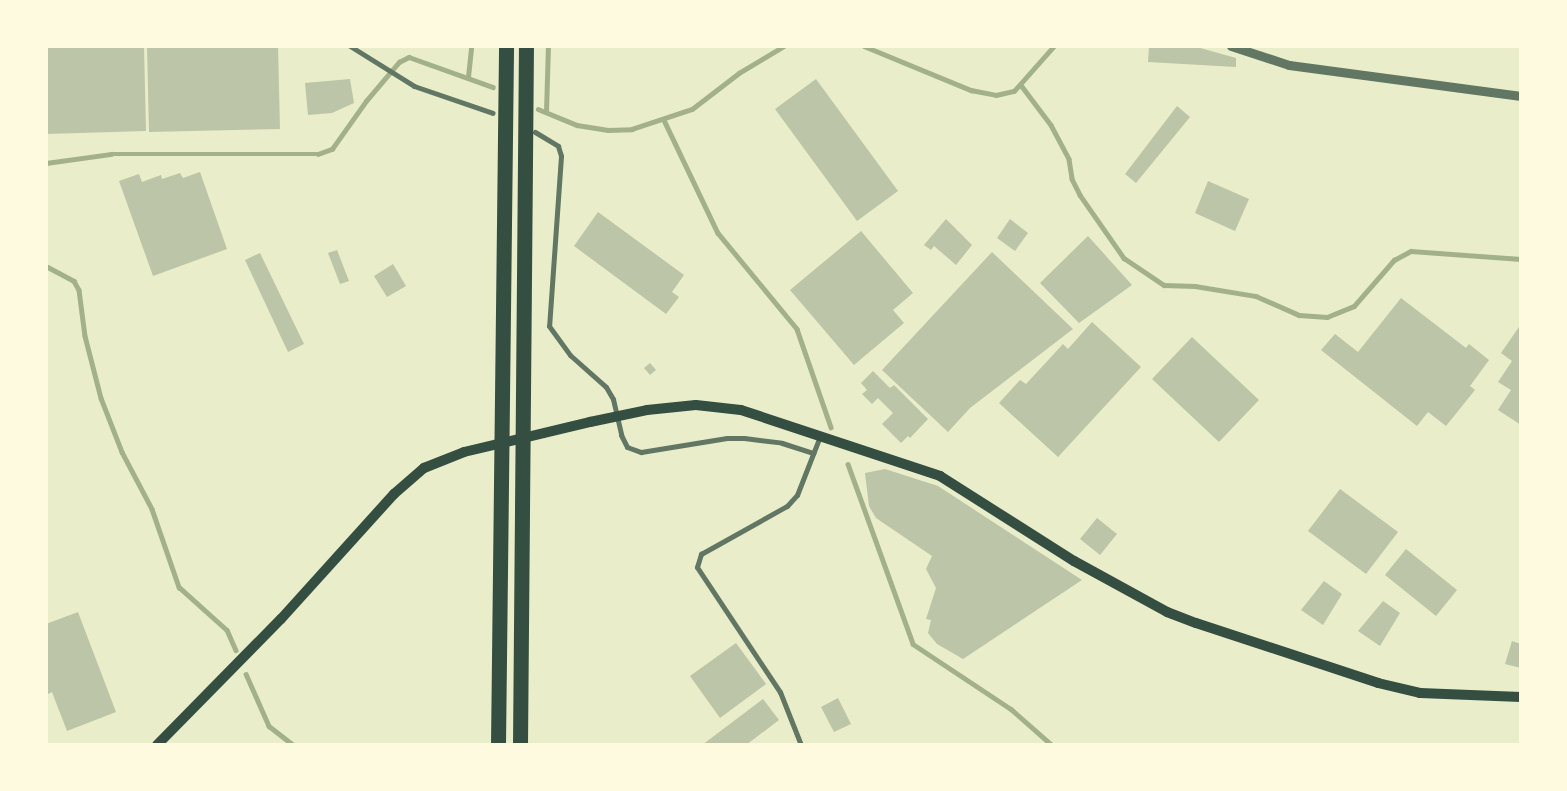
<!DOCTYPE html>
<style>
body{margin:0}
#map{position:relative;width:1567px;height:791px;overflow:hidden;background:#e9edc9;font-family:Quicksand,sans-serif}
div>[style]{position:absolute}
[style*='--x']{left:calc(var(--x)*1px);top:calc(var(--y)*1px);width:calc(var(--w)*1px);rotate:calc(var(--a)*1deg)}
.stream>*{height:4.5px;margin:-2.25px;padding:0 2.25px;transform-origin:2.25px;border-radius:2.25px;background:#a3b18a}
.building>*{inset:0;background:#bcc5a7}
.minor>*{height:5px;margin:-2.5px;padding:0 2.5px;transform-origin:2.5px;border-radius:2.5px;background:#617663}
.tertiary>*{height:9px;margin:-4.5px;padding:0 4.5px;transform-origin:4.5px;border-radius:4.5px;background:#617663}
.secondary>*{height:10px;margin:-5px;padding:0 5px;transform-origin:5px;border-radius:5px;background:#344e41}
.motorway>*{height:15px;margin:-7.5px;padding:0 7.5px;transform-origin:7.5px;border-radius:7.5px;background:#344e41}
span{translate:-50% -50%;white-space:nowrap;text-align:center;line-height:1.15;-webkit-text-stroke:4px #fefae0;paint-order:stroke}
.frame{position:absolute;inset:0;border:48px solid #fefae0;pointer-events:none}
</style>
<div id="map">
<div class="stream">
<div style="--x:864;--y:46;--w:116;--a:22.4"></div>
<div style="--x:971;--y:90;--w:25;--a:11"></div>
<div style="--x:996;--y:95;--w:18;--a:-13"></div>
<div style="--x:1014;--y:91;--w:60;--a:-48.4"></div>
<div style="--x:468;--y:77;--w:31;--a:-84"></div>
<div style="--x:1021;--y:85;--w:50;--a:53.1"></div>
<div style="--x:1051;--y:125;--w:38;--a:62"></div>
<div style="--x:1069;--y:159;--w:20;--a:81"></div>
<div style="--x:1072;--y:179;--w:18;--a:63"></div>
<div style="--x:1080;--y:195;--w:77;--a:55.1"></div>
<div style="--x:1124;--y:258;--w:48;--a:34"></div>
<div style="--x:1164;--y:285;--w:31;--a:2"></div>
<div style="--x:1195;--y:286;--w:62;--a:9.3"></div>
<div style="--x:1256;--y:296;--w:47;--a:23.8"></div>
<div style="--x:1299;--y:315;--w:28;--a:4"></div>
<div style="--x:1327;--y:317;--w:29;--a:-22"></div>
<div style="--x:1354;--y:306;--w:61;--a:-49"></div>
<div style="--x:1394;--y:260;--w:19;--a:-28"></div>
<div style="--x:1411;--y:251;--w:110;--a:4.2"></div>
<div style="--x:538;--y:109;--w:42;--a:22.3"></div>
<div style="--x:577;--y:125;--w:31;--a:9"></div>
<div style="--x:608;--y:130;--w:24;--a:-2"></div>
<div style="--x:632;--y:129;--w:63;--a:-18.4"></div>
<div style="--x:692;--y:109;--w:59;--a:-37.5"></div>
<div style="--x:739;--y:73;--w:52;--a:-31"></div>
<div style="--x:546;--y:112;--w:66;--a:-88.3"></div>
<div style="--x:664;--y:120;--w:125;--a:64.5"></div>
<div style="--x:718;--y:233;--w:124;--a:50.5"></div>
<div style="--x:797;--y:329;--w:104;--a:70.9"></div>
<div style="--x:46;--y:163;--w:66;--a:-7.9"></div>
<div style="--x:111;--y:154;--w:207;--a:0"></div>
<div style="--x:318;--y:154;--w:15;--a:-20"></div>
<div style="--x:332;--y:149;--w:59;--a:-54.7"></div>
<div style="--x:366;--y:101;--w:51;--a:-49.8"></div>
<div style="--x:399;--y:62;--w:11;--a:-27"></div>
<div style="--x:409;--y:57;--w:89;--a:19.7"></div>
<div style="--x:46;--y:266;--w:32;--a:28"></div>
<div style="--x:74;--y:281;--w:10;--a:61"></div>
<div style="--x:79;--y:290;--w:46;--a:82.6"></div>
<div style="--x:85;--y:336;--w:64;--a:75.5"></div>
<div style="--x:101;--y:398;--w:58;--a:68.7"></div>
<div style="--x:122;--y:452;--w:64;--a:62.2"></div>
<div style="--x:152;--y:509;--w:83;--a:70.9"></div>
<div style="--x:179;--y:587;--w:64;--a:41.9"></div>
<div style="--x:227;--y:630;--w:22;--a:66"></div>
<div style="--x:848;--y:464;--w:191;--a:70.1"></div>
<div style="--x:913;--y:644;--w:118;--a:33.6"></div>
<div style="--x:1011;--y:709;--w:55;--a:41.3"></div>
<div style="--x:246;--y:674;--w:57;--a:66.1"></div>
<div style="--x:269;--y:726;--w:31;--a:38"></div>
</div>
<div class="building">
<div style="clip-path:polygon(46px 46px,144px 46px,146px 131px,46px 134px)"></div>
<div style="clip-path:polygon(147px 46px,278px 46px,280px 129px,149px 132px)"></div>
<div style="clip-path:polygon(1149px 46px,1193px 46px,1236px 58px,1236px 67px,1148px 62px)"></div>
<div style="clip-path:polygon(350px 79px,354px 103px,332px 113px,308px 115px,305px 83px)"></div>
<div style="clip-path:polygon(816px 79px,898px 191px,857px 221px,775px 109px)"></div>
<div style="clip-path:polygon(1177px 106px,1190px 117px,1136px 183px,1125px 174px)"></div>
<div style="clip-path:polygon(200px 172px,227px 249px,153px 276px,119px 181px,139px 174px,142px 182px,161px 175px,162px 179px,180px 173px,183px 178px)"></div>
<div style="clip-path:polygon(1208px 181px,1249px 199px,1235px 231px,1195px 213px)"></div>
<div style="clip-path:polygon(598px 212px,684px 275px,672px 292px,679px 297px,666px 314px,574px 246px)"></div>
<div style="clip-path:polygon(946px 219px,972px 245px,956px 265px,934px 246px,931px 250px,924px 245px)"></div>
<div style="clip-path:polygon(1010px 219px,1028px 233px,1015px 251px,997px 238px)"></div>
<div style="clip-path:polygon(861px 231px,913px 293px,893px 310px,904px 323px,854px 365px,790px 290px)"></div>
<div style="clip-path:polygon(1088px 236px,1132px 285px,1079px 323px,1040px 283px)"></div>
<div style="clip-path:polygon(337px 250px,349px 281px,340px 284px,328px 253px)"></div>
<div style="clip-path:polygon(992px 252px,1073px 329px,970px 408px,948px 432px,882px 370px)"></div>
<div style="clip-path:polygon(260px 253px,304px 344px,288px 352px,245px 260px)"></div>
<div style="clip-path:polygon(393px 264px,406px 286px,387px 297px,374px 276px)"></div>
<div style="clip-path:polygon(1401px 298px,1466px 348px,1469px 344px,1489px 360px,1470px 386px,1475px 390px,1446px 426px,1428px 412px,1417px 426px,1321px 350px,1335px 334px,1358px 352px)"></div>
<div style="clip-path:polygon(1092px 322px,1141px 367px,1058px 457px,999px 403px,1020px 380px,1026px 384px,1063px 344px,1068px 349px)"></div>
<div style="clip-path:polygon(1521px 324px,1521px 425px,1498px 410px,1511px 390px,1498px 382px,1512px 361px,1501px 353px)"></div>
<div style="clip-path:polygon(1192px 337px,1259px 400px,1219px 442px,1152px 379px)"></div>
<div style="clip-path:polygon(650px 363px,656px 370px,650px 375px,644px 368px)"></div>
<div style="clip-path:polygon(873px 371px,890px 388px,894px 385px,928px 419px,910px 438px,908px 436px,901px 443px,882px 424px,893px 413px,878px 398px,872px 404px,862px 394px,867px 390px,861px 383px)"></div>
<div style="clip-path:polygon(885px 469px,938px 486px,1082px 580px,963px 659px,937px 644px,928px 633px,931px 620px,926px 619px,936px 588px,926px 569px,932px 556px,876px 518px,869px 506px,865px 473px)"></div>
<div style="clip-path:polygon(1340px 489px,1398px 532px,1366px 574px,1308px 531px)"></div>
<div style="clip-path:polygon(1097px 518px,1117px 534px,1100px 555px,1080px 539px)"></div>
<div style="clip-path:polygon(1406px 549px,1457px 590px,1436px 616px,1385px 575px)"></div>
<div style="clip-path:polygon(1324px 581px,1342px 594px,1323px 625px,1301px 610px)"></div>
<div style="clip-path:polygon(1383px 601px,1400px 613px,1380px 646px,1358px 631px)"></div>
<div style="clip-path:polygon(78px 612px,116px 712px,67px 731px,52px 692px,46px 695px,46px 624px)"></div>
<div style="clip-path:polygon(1512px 641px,1521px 644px,1521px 668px,1505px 664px)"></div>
<div style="clip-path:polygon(736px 643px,766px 684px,720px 718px,690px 676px)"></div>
<div style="clip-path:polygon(838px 698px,851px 724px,834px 732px,821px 707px)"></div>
<div style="clip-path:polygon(763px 699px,779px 720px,746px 745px,702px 745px)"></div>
</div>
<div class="minor">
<div style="--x:350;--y:46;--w:75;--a:32"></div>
<div style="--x:414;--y:86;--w:83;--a:18.9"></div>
<div style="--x:535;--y:132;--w:27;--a:31"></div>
<div style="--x:558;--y:146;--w:10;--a:73"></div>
<div style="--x:561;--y:156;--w:170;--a:94"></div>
<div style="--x:549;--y:326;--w:36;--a:54"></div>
<div style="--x:570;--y:355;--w:48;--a:41.6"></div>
<div style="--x:606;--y:387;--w:14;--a:60"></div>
<div style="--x:613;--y:399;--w:37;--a:77"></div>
<div style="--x:621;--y:435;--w:13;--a:63"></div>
<div style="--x:627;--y:447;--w:15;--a:20"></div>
<div style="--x:641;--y:452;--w:87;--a:-9.2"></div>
<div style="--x:727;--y:438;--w:17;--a:0"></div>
<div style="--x:744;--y:438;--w:38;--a:7"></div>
<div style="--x:782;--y:443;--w:33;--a:18"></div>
<div style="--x:801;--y:745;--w:57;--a:-111.6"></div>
<div style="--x:780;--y:692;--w:150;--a:-123.6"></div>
<div style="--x:697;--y:567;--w:14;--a:-73"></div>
<div style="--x:701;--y:554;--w:98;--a:-29.2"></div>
<div style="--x:787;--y:506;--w:15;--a:-48"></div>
<div style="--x:797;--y:495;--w:63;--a:-68.7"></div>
</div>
<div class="tertiary">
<div style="--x:1231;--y:46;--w:61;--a:18.1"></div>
<div style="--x:1289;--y:65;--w:234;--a:7.6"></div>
</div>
<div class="secondary">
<div style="--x:157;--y:745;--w:177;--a:-45.5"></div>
<div style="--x:281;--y:619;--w:169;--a:-47.9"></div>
<div style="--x:394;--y:494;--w:40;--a:-41"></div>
<div style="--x:424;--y:468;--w:43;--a:-21.8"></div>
<div style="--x:464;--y:452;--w:130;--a:-13.4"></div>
<div style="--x:590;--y:422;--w:58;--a:-11.9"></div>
<div style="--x:647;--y:410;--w:49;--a:-5.8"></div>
<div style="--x:696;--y:405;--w:45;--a:6.3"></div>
<div style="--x:741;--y:410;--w:210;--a:18.3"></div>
<div style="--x:940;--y:476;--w:159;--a:32.4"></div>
<div style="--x:1074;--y:561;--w:106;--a:28.7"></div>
<div style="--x:1167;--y:612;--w:31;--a:21"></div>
<div style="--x:1196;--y:623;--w:192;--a:18.2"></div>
<div style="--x:1378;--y:683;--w:43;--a:13.4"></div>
<div style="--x:1420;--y:693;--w:101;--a:2.3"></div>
</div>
<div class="motorway">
<div style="--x:498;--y:745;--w:699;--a:-89.34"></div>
<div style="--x:520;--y:745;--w:699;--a:-89.51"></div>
</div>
<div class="frame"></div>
</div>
